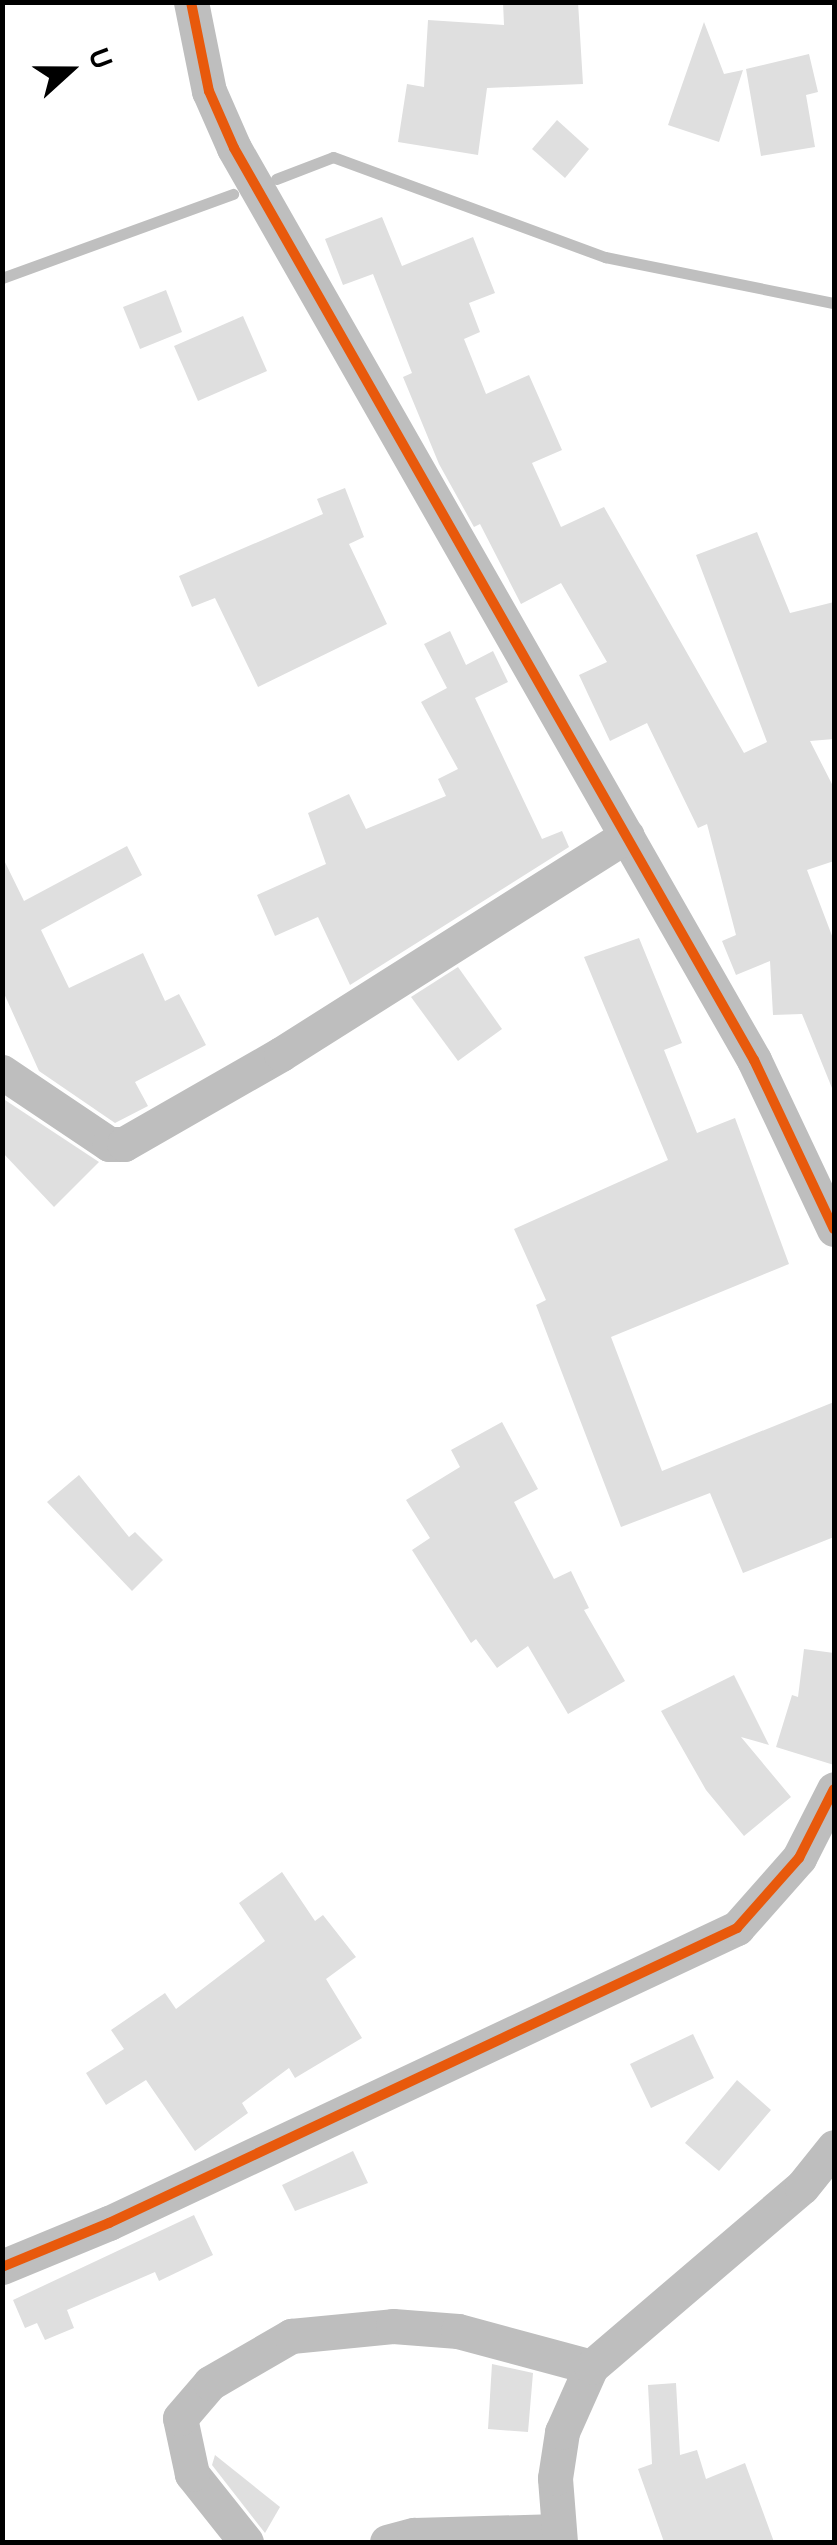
<!DOCTYPE html>
<style>
body{margin:0}
#map{position:relative;width:837px;height:2545px;overflow:hidden;background:#fff;font-family:Overpass,sans-serif}
div>[style]{position:absolute}
[style*='--x']{left:calc(var(--x)*1px);top:calc(var(--y)*1px);width:calc(var(--w)*1px);rotate:calc(var(--a)*1deg)}
.stream>*{height:11px;margin:-5.5px;padding:0 5.5px;transform-origin:5.5px;border-radius:5.5px;background:#bfbfbf}
.building>*{inset:0;background:#dfdfdf}
.street>*{height:35px;margin:-17.5px;padding:0 17.5px;transform-origin:17.5px;border-radius:17.5px;background:#bebebe}
.cycleway>*{height:10px;margin:-5px;padding:0 5px;transform-origin:5px;border-radius:5px;background:#e8590c}
span{translate:-50% -50%;white-space:nowrap;text-align:center;line-height:1.15;-webkit-text-stroke:9px #fff;paint-order:stroke}
.frame{position:absolute;inset:0;border:5px solid #000;pointer-events:none}
.north{position:absolute;left:20px;top:20px;width:100px;height:100px;-webkit-text-stroke:8px #fff;paint-order:stroke;rotate:69deg;font-size:28px;font-weight:700;line-height:40px;text-align:center;color:#000}
.north::after{content:'';display:block;margin:auto;width:35px;height:45px;background:#000;clip-path:polygon(50% 0,100% 100%,50% 72%,0 100%)}
</style>
<div id="map">
<div class="stream">
<div style="--x:276;--y:179;--w:61;--a:-21.1"></div>
<div style="--x:333;--y:157;--w:290;--a:20.2"></div>
<div style="--x:605;--y:257;--w:234;--a:11.4"></div>
<div style="--x:2;--y:278;--w:246;--a:-20"></div>
</div>
<div class="building">
<div style="clip-path:polygon(503px 2px,578px 2px,583px 84px,487px 88px,478px 155px,398px 142px,407px 84px,424px 87px,428px 20px,504px 25px)"></div>
<div style="clip-path:polygon(704px 22px,724px 74px,743px 70px,719px 142px,668px 125px)"></div>
<div style="clip-path:polygon(809px 54px,818px 92px,806px 95px,815px 147px,761px 156px,746px 69px)"></div>
<div style="clip-path:polygon(557px 120px,589px 149px,565px 178px,532px 149px)"></div>
<div style="clip-path:polygon(382px 217px,402px 266px,473px 237px,495px 293px,469px 303px,480px 332px,464px 339px,486px 394px,529px 375px,562px 450px,532px 463px,561px 527px,604px 507px,744px 753px,767px 742px,696px 555px,757px 532px,790px 613px,834px 602px,834px 739px,810px 741px,834px 788px,834px 861px,807px 870px,834px 941px,834px 1093px,802px 1014px,773px 1015px,770px 961px,736px 975px,722px 941px,736px 935px,707px 824px,698px 828px,647px 723px,610px 741px,579px 675px,607px 662px,561px 583px,521px 604px,480px 524px,474px 527px,439px 464px,403px 377px,412px 373px,373px 274px,343px 285px,325px 239px)"></div>
<div style="clip-path:polygon(166px 290px,182px 332px,140px 349px,123px 307px)"></div>
<div style="clip-path:polygon(243px 316px,267px 371px,198px 401px,174px 346px)"></div>
<div style="clip-path:polygon(345px 488px,364px 537px,349px 544px,387px 624px,258px 687px,215px 598px,192px 607px,179px 576px,323px 514px,317px 499px)"></div>
<div style="clip-path:polygon(450px 631px,466px 665px,493px 651px,508px 682px,475px 698px,542px 839px,562px 831px,569px 847px,350px 985px,318px 917px,275px 936px,257px 895px,326px 864px,308px 813px,349px 794px,366px 829px,446px 796px,438px 779px,458px 769px,421px 702px,447px 688px,424px 644px)"></div>
<div style="clip-path:polygon(127px 846px,142px 875px,41px 930px,69px 988px,143px 953px,165px 1001px,179px 994px,206px 1045px,135px 1082px,148px 1106px,115px 1123px,39px 1071px,2px 989px,2px 856px,24px 901px)"></div>
<div style="clip-path:polygon(639px 938px,682px 1043px,664px 1050px,697px 1133px,735px 1118px,789px 1264px,611px 1337px,662px 1471px,834px 1402px,834px 1537px,743px 1573px,710px 1493px,621px 1527px,536px 1305px,546px 1300px,514px 1229px,668px 1160px,584px 957px)"></div>
<div style="clip-path:polygon(458px 967px,502px 1029px,458px 1061px,411px 997px)"></div>
<div style="clip-path:polygon(2px 1098px,99px 1162px,54px 1207px,2px 1152px)"></div>
<div style="clip-path:polygon(502px 1422px,538px 1489px,514px 1502px,554px 1579px,571px 1571px,589px 1608px,584px 1610px,625px 1681px,568px 1714px,528px 1646px,497px 1668px,476px 1639px,471px 1643px,412px 1550px,430px 1538px,406px 1500px,460px 1467px,451px 1450px)"></div>
<div style="clip-path:polygon(79px 1475px,129px 1537px,135px 1532px,163px 1560px,132px 1591px,47px 1502px)"></div>
<div style="clip-path:polygon(804px 1649px,834px 1653px,834px 1765px,776px 1747px,792px 1695px,798px 1697px)"></div>
<div style="clip-path:polygon(734px 1675px,769px 1745px,741px 1737px,791px 1797px,744px 1836px,706px 1790px,661px 1711px)"></div>
<div style="clip-path:polygon(282px 1872px,315px 1921px,323px 1915px,356px 1957px,326px 1979px,362px 2038px,295px 2078px,289px 2068px,242px 2103px,248px 2113px,195px 2151px,146px 2080px,106px 2105px,86px 2073px,124px 2049px,111px 2030px,165px 1993px,176px 2009px,265px 1941px,239px 1903px)"></div>
<div style="clip-path:polygon(693px 2034px,714px 2078px,651px 2108px,630px 2064px)"></div>
<div style="clip-path:polygon(737px 2080px,771px 2110px,719px 2171px,685px 2143px)"></div>
<div style="clip-path:polygon(353px 2151px,368px 2183px,295px 2211px,282px 2185px)"></div>
<div style="clip-path:polygon(194px 2215px,213px 2255px,159px 2281px,155px 2272px,67px 2310px,74px 2328px,45px 2340px,37px 2323px,25px 2328px,13px 2300px)"></div>
<div style="clip-path:polygon(492px 2364px,533px 2373px,528px 2432px,488px 2429px)"></div>
<div style="clip-path:polygon(676px 2383px,680px 2455px,697px 2450px,706px 2479px,745px 2463px,774px 2542px,664px 2542px,638px 2469px,652px 2464px,648px 2385px)"></div>
<div style="clip-path:polygon(215px 2455px,280px 2507px,265px 2533px,212px 2465px)"></div>
</div>
<div class="street">
<div style="--x:191;--y:2;--w:91;--a:78.6"></div>
<div style="--x:209;--y:91;--w:62;--a:66.3"></div>
<div style="--x:234;--y:148;--w:1050;--a:60.31"></div>
<div style="--x:754;--y:1060;--w:187;--a:64.7"></div>
<div style="--x:2;--y:1072;--w:129;--a:33.9"></div>
<div style="--x:109;--y:1144;--w:15;--a:0"></div>
<div style="--x:124;--y:1144;--w:181;--a:-29.8"></div>
<div style="--x:281;--y:1054;--w:409;--a:-32.3"></div>
<div style="--x:2;--y:2267;--w:116;--a:-22.4"></div>
<div style="--x:109;--y:2223;--w:694;--a:-25.16"></div>
<div style="--x:737;--y:1928;--w:94;--a:-48.5"></div>
<div style="--x:799;--y:1858;--w:77;--a:-63.1"></div>
<div style="--x:246;--y:2542;--w:87;--a:-128.5"></div>
<div style="--x:192;--y:2474;--w:57;--a:-102.1"></div>
<div style="--x:180;--y:2418;--w:46;--a:-49.4"></div>
<div style="--x:210;--y:2383;--w:94;--a:-30.1"></div>
<div style="--x:291;--y:2336;--w:102;--a:-5.6"></div>
<div style="--x:393;--y:2326;--w:65;--a:4.4"></div>
<div style="--x:458;--y:2331;--w:138;--a:15.1"></div>
<div style="--x:387;--y:2542;--w:28;--a:-15"></div>
<div style="--x:414;--y:2535;--w:144;--a:-1.6"></div>
<div style="--x:560;--y:2542;--w:64;--a:-94.5"></div>
<div style="--x:555;--y:2478;--w:47;--a:-81.3"></div>
<div style="--x:562;--y:2432;--w:71;--a:-66"></div>
<div style="--x:591;--y:2367;--w:277;--a:-40.5"></div>
<div style="--x:802;--y:2187;--w:51;--a:-51.3"></div>
</div>
<div class="cycleway">
<div style="--x:191;--y:2;--w:91;--a:78.6"></div>
<div style="--x:209;--y:91;--w:62;--a:66.3"></div>
<div style="--x:234;--y:148;--w:1050;--a:60.31"></div>
<div style="--x:754;--y:1060;--w:187;--a:64.7"></div>
<div style="--x:2;--y:2267;--w:116;--a:-22.4"></div>
<div style="--x:109;--y:2223;--w:694;--a:-25.16"></div>
<div style="--x:737;--y:1928;--w:94;--a:-48.5"></div>
<div style="--x:799;--y:1858;--w:77;--a:-63.1"></div>
</div>
<div class="frame"></div>
<div class="north">U</div>
</div>
